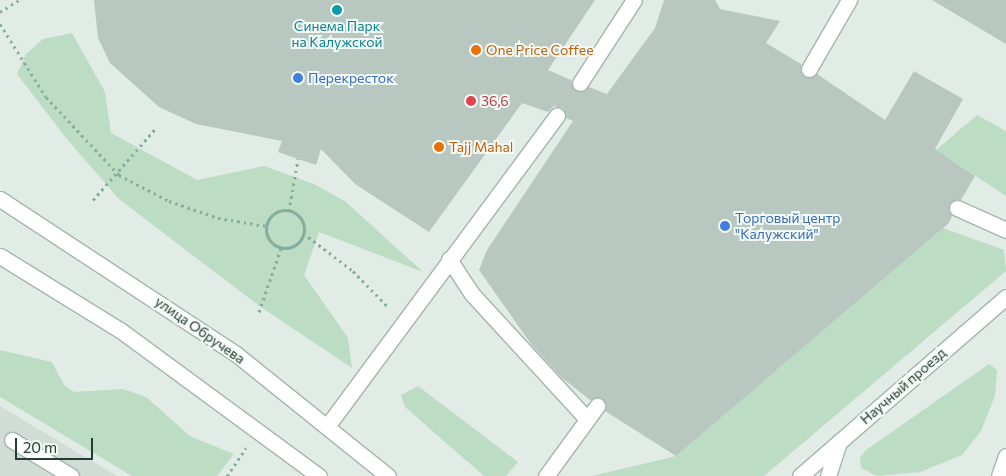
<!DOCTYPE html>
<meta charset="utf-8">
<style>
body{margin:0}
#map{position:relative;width:1006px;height:476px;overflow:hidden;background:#e2ece7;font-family:Commissioner,sans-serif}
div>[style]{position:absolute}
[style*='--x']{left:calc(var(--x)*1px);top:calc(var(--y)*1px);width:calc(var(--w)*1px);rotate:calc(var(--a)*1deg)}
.built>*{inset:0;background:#d1dcd6}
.green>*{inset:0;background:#bcdcc3}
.building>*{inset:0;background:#b8c7c0}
.path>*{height:3px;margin-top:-1.5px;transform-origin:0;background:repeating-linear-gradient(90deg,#84ae9f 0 2.5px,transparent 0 6.5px)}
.path>.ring{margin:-1.5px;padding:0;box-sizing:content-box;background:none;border:3px solid #84ae9f;border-radius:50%}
.roads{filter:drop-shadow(1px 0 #a5b4ae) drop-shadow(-1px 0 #a5b4ae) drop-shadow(0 1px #a5b4ae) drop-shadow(0 -1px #a5b4ae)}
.lane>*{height:15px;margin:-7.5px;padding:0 7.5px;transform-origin:7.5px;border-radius:7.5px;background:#fff}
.secondary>*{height:15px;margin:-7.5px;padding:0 7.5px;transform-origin:7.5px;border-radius:7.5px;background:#fff}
.dots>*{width:14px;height:14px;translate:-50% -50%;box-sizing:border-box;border:2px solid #f3f9f5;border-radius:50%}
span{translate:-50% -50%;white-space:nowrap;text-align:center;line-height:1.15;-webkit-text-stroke:4px #f3f9f5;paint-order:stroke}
.culture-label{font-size:14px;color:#0d838f}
.food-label{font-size:14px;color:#c56008}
.left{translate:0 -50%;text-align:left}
.shop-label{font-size:14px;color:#366cbe}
.health-label{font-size:14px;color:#be3a42}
.street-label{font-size:14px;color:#233c34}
.scale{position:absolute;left:15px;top:438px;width:78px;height:22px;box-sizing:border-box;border:2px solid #233c34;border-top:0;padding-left:6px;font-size:15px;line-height:18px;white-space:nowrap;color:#233c34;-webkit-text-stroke:4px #f3f9f5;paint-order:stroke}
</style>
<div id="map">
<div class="built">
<div style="clip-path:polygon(0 406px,117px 476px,0 476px)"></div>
</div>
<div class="green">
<div style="clip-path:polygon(72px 33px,105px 92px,111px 133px,197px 180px,264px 166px,314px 184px,346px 202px,423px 272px,319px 232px,304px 275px,348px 338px,352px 368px,258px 305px,119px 199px,66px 138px,17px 74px,26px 54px,43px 39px)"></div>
<div style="clip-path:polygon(977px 115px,1006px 131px,1006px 196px,936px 150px)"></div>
<div style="clip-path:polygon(943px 228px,1004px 250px,1006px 271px,764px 476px,592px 476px,676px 456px)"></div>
<div style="clip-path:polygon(0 350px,52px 362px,64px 385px,74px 392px,123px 389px,146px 397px,190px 436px,234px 454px,217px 476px,132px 476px,0 397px)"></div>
<div style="clip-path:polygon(989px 364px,997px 370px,995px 396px,981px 431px,962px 455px,920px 472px,877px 476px,861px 468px,860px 458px,866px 450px)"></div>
<div style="clip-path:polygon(418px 386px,518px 462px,506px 476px,484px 476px,405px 407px,401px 395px)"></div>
</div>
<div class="building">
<div style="clip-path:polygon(94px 0,595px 0,548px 70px,571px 80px,575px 91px,589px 87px,607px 94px,655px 28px,664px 0,715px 0,720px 9px,780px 21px,766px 43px,801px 64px,804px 77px,817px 74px,885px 120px,914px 71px,963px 99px,935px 149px,975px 176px,961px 200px,949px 204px,952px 216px,949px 223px,676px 456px,605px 411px,602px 398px,590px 400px,561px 377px,531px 344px,479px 270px,487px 250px,573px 121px,566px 118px,563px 108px,554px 106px,548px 112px,522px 103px,429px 232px,355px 184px,321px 149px,316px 165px,278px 152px,282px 141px,196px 124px,159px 107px,110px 63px,98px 38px)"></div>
<div style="clip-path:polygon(932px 0,1006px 0,1006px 44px)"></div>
</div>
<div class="path">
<div style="--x:0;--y:12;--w:22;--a:-32"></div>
<div style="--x:0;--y:24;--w:86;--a:57.8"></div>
<div style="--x:46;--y:97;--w:107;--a:46.9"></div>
<div style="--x:119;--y:175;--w:56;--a:27.5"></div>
<div style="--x:169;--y:201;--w:52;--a:19.1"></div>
<div style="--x:218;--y:218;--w:50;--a:9.3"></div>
<div style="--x:93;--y:200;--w:96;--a:-48.8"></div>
<div class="ring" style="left:266px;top:210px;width:35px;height:35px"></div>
<div style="--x:289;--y:211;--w:53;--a:-80.2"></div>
<div style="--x:303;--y:233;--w:63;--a:37.2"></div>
<div style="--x:353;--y:271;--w:52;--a:45.8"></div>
<div style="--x:259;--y:312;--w:68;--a:-71"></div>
<div style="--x:227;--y:476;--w:34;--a:-56"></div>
</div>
<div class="roads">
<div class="lane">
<div style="--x:809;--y:69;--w:80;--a:-59.9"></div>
<div style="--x:580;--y:83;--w:99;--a:-57"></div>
<div style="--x:957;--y:208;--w:54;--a:24.2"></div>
<div style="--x:449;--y:259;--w:42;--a:56.7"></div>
<div style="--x:472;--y:294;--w:170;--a:47.4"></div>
<div style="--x:328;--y:425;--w:385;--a:-53.5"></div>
<div style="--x:12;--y:440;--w:69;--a:31.4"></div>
<div style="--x:546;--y:476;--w:87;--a:-53.9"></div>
<div style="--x:828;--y:476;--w:36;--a:-72"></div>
<div style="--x:999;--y:476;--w:21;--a:-71"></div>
</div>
<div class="secondary">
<div style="--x:0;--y:199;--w:282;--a:33.3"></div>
<div style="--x:236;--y:354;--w:195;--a:38.8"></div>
<div style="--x:0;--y:256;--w:141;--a:31.7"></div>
<div style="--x:120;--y:330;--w:247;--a:36.3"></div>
<div style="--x:800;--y:476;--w:273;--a:-41"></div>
</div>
</div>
<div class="dots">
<div style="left:337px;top:10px;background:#0f9aa8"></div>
<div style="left:476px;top:50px;background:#e8710a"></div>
<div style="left:298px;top:78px;background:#3f7fe0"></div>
<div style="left:471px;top:101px;background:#e0444e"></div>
<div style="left:439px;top:147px;background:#e8710a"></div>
<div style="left:725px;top:226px;background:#3f7fe0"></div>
</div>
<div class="culture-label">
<span style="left:337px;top:34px">Синема Парк<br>на Калужской</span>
</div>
<div class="food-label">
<span class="left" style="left:486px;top:50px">One Price Coffee</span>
<span class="left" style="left:449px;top:147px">Tajj Mahal</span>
</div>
<div class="shop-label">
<span class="left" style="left:308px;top:78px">Перекресток</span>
<span class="left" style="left:735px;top:226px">Торговый центр<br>"Калужский"</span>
</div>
<div class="health-label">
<span class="left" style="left:481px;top:101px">36,6</span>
</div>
<div class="street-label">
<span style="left:200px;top:330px;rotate:35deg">улица Обручева</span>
<span style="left:903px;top:386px;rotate:-41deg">Научный проезд</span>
</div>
<div class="scale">20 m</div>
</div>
